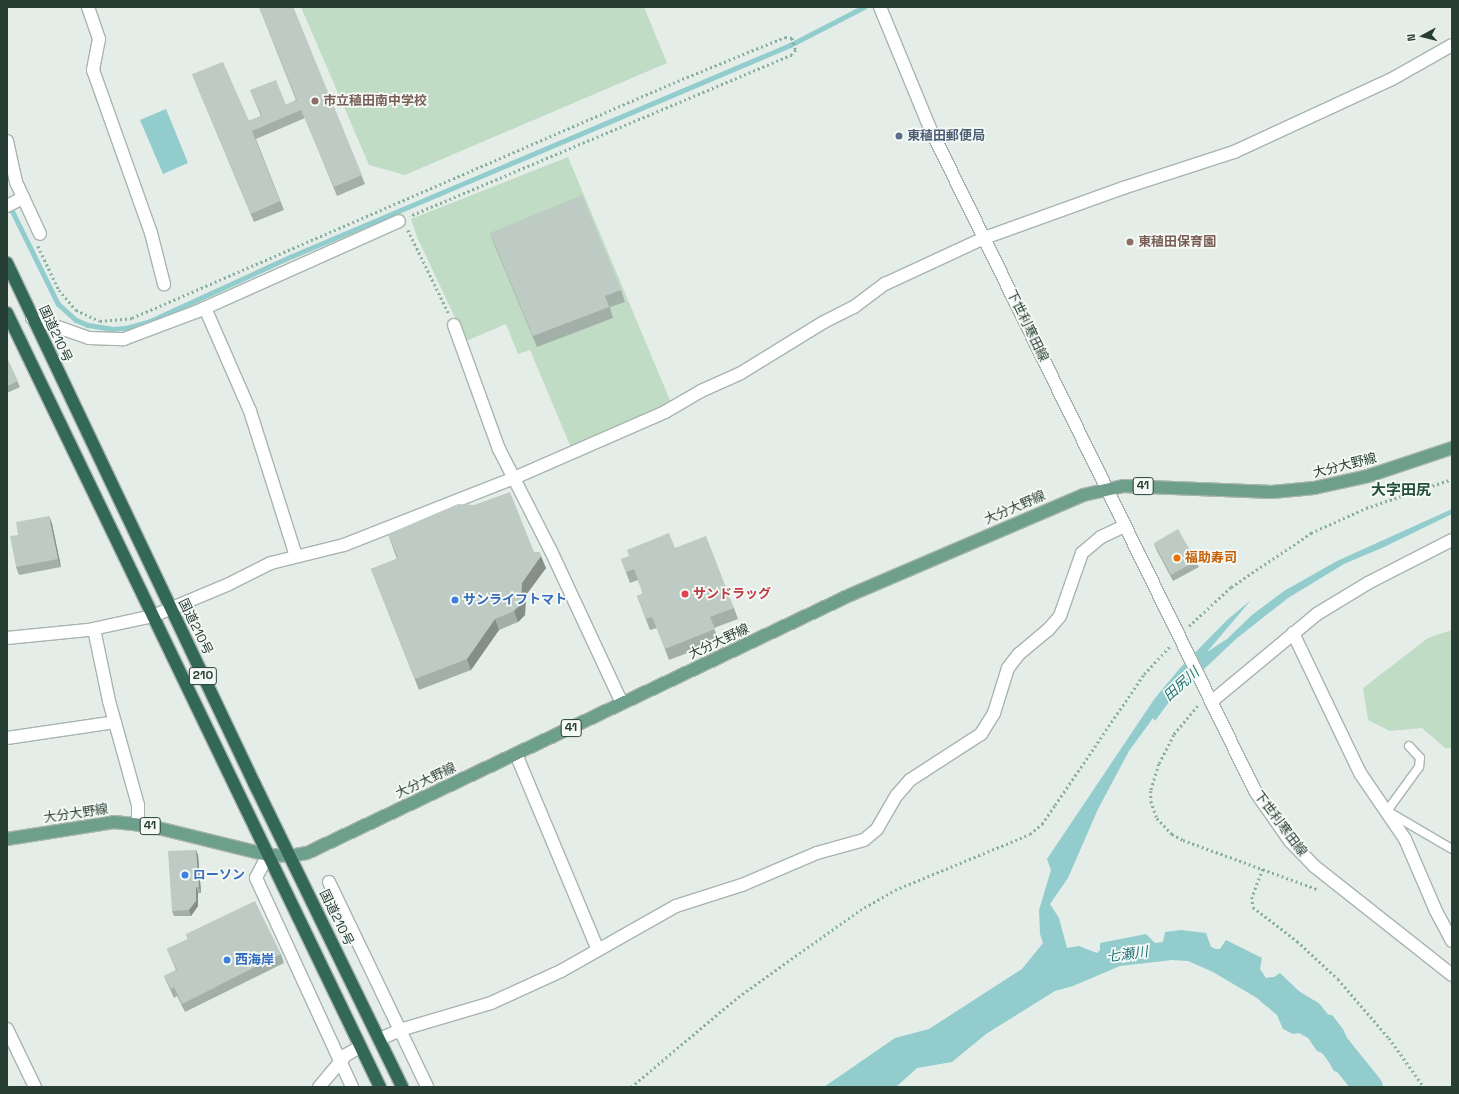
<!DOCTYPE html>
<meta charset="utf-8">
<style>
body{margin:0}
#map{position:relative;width:1459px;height:1094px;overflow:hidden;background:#e5ede9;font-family:"Space Grotesk","Noto Sans JP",sans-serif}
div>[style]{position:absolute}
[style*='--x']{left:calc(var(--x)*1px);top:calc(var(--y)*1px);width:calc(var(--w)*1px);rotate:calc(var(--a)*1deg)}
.green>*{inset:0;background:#c0dcc4}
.water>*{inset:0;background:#92cccd}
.stream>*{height:5px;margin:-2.5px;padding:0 2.5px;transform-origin:2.5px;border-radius:2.5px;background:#92cccd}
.river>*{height:29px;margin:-14.5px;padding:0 14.5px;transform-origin:14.5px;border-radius:14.5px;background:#92cccd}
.path>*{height:2.5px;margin-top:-1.25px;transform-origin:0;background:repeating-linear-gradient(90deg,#88ae9d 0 2px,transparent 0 5px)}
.roads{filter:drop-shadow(1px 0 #a8b5af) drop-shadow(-1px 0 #a8b5af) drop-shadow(0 1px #a8b5af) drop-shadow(0 -1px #a8b5af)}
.lane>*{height:8px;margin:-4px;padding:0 4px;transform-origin:4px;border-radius:4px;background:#fff}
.street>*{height:12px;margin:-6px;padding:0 6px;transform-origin:6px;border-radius:6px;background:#fff}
.secondary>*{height:12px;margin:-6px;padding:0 6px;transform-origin:6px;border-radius:6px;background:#fff}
.primary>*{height:12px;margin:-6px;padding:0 6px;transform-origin:6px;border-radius:6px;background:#6e9f8c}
.highway>*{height:12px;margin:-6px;padding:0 6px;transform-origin:6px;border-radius:6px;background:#346856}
.wall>*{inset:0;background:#a3afa9}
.shaded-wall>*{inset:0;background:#858e89}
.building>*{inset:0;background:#becbc4}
.dots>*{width:11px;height:11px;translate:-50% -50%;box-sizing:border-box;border:2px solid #f6faf7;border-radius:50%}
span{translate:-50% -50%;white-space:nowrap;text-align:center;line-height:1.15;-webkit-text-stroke:3.5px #f6faf7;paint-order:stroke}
.shield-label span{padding:1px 3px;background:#f6faf7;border:1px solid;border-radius:3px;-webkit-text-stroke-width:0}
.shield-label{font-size:12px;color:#263e34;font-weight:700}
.education-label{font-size:13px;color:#785e54;font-weight:700}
.left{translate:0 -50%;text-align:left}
.service-label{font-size:13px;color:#4e5e75;font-weight:700}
.street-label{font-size:13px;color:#263e34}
.food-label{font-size:13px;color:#c56008;font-weight:700}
.health-label{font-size:13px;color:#be3a42;font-weight:700}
.shop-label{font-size:13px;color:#366cbe;font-weight:700}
.water-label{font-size:14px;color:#247376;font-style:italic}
.quarter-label{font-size:15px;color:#234f3e;font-weight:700}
.frame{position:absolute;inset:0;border:8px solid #263e34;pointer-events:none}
.north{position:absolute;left:1403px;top:16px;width:40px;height:40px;-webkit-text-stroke:3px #f6faf7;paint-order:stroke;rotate:263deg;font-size:11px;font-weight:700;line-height:16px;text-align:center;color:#263e34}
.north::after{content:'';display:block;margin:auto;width:14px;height:18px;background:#263e34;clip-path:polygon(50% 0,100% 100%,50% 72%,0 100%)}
</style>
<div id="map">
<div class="green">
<div style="clip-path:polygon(301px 7px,644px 7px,667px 63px,405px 175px,369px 165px)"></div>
<div style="clip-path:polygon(568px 157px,672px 405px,572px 450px,530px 350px,518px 354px,506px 324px,466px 341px,417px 237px,411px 219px)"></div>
<div style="clip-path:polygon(1452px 630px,1452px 748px,1445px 748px,1422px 728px,1390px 731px,1368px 720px,1363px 688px,1428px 638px)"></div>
</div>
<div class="water">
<div style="clip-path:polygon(166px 109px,188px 163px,163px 174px,140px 120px)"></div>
<div style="clip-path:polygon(1452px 509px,1452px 514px,1384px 547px,1344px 564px,1288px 598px,1236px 639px,1169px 702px,1155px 721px,1153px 718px,1129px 751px,1098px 809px,1068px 878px,1050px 904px,1059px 918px,1067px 948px,1079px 946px,1097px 953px,1100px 950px,1100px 943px,1146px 934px,1155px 943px,1163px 942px,1165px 932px,1181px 930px,1206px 933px,1211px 947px,1216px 949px,1220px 949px,1226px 940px,1262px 958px,1260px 969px,1266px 978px,1271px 979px,1280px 973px,1304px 996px,1308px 1021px,1317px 1024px,1325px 1014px,1332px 1015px,1343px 1029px,1355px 1056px,1378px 1087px,1349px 1087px,1342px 1074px,1334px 1071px,1324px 1054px,1317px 1051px,1308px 1038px,1299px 1033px,1293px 1034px,1283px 1029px,1277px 1015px,1257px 998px,1213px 972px,1188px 961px,1172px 960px,1120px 966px,1073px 986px,1055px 991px,986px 1034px,952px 1062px,917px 1068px,896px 1087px,824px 1087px,895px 1038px,929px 1029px,1022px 969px,1043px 943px,1040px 934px,1039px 910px,1051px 870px,1047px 859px,1155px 698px,1181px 667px,1227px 620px,1251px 600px,1207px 652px,1227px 639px,1252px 615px,1284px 591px,1337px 561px)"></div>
</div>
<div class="stream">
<div style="--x:9;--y:205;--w:110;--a:63.7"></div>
<div style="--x:58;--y:304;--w:24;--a:42"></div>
<div style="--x:76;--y:320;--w:13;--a:23"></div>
<div style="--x:88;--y:325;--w:24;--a:9"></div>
<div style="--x:112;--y:329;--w:14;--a:-4"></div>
<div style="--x:126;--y:328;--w:25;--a:-16"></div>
<div style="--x:150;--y:321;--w:156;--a:-24.6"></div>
<div style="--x:292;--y:256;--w:541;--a:-22.96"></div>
<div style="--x:790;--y:45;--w:83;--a:-27.2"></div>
</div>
<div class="river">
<div style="--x:1271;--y:991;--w:44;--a:31.2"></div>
<div style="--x:1309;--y:1014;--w:94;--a:51.1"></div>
</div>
<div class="path">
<div style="--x:408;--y:230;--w:93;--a:64"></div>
<div style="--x:38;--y:246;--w:49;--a:64.5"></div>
<div style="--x:59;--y:290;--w:26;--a:50"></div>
<div style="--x:76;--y:310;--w:26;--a:25"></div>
<div style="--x:100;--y:321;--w:32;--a:-5"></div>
<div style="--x:132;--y:318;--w:590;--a:-23.48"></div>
<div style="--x:673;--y:83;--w:121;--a:-22.3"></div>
<div style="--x:785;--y:37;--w:7;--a:8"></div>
<div style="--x:792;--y:38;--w:13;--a:72"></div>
<div style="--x:796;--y:50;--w:6;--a:129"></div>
<div style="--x:792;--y:55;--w:415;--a:157.1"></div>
<div style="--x:1189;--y:626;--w:57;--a:-42.9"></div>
<div style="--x:1231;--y:587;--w:97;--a:-34"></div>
<div style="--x:1311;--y:533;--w:60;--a:-24.4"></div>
<div style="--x:1366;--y:508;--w:91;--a:-18.6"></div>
<div style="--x:1198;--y:706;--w:38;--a:130"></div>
<div style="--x:1174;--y:735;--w:33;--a:117"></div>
<div style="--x:1159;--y:764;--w:28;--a:107"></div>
<div style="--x:1151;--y:791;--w:10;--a:90"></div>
<div style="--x:1151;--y:801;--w:18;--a:71"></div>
<div style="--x:1157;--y:818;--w:22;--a:47"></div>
<div style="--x:1172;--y:834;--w:13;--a:29"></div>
<div style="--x:1183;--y:840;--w:143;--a:20.1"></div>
<div style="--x:1263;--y:869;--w:30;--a:111"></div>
<div style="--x:1252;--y:897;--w:10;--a:84"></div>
<div style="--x:1253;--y:907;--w:56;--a:37.7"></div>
<div style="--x:1297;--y:941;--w:56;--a:42.8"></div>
<div style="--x:1338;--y:979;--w:78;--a:49.2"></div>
<div style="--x:1389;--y:1038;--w:60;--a:54.5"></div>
<div style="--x:631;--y:1087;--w:140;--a:-40.1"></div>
<div style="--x:738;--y:997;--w:150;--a:-35.5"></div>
<div style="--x:860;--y:910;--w:40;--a:-29.7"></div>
<div style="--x:895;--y:890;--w:146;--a:-22.5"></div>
<div style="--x:1030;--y:834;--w:16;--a:-40"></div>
<div style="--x:1042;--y:824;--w:23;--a:-56"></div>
<div style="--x:1055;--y:805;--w:158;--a:-55.8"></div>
<div style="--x:1144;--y:674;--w:37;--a:-47"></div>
</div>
<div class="roads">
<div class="lane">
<div style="--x:1409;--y:746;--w:16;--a:47"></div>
<div style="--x:1420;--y:758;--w:9;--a:96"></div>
<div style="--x:1419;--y:767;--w:54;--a:126"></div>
<div style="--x:1387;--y:811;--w:75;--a:30.3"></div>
</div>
<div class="street">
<div style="--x:88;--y:7;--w:34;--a:71"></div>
<div style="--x:99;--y:39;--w:32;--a:101"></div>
<div style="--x:93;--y:70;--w:173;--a:70.4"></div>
<div style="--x:151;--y:233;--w:53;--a:75.7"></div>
<div style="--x:7;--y:141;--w:42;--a:77.6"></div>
<div style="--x:16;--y:182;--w:57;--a:65.2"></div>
<div style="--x:7;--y:206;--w:18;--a:-27"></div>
<div style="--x:205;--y:308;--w:112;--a:66.4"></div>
<div style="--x:250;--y:411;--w:152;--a:72.4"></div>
<div style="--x:32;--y:318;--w:60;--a:19.3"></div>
<div style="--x:89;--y:338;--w:35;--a:2"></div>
<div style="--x:124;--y:339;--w:79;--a:-20.7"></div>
<div style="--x:198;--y:311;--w:220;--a:-24.1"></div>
<div style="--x:454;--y:325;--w:132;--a:70.1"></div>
<div style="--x:499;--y:449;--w:114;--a:63"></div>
<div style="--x:551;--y:551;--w:168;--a:65"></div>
<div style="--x:94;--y:629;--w:74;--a:78.2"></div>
<div style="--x:109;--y:701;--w:108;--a:74.4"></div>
<div style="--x:138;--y:805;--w:19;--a:90"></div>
<div style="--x:1293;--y:633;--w:155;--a:64.4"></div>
<div style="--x:1360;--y:773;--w:80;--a:55.7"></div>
<div style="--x:1405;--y:839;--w:78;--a:66.7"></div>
<div style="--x:1436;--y:911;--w:34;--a:62"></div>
<div style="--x:7;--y:638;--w:81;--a:-5.6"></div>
<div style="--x:88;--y:630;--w:66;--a:-12.2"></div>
<div style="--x:153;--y:616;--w:82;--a:-22.8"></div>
<div style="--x:229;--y:584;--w:47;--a:-26.6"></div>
<div style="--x:271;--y:563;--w:75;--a:-13.9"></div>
<div style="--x:344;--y:545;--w:183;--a:-21.5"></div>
<div style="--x:514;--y:478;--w:165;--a:-23.6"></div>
<div style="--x:665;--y:412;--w:42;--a:-30.3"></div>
<div style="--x:701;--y:391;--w:44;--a:-24.2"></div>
<div style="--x:741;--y:373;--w:97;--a:-31.6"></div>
<div style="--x:824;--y:322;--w:34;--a:-27"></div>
<div style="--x:854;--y:307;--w:39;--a:-37"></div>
<div style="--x:885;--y:284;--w:109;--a:-24.9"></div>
<div style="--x:984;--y:238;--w:148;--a:-19.8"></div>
<div style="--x:1123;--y:188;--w:117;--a:-18"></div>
<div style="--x:1234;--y:152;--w:174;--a:-24.8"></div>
<div style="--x:1392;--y:79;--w:69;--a:-29.5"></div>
<div style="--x:1211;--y:702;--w:138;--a:-39.7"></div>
<div style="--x:1317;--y:614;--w:60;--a:-31.3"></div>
<div style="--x:1368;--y:583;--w:94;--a:-27.1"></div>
<div style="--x:7;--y:738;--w:109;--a:-8.4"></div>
<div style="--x:516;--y:754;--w:212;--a:67.3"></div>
<div style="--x:268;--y:855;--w:26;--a:118"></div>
<div style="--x:256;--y:878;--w:230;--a:65.3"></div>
<div style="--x:329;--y:882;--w:227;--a:64.4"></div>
<div style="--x:7;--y:1029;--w:64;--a:64.2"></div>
<div style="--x:380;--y:1039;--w:22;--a:-24"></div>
<div style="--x:400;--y:1030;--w:95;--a:-16.5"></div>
<div style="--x:491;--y:1003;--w:77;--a:-24.6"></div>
<div style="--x:561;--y:971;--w:132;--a:-29.5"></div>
<div style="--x:676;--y:906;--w:69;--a:-17.7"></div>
<div style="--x:742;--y:885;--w:82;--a:-23.1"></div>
<div style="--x:817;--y:853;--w:49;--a:-15.5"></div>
<div style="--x:864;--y:840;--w:17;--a:-40"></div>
<div style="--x:877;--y:829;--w:39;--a:-60"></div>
<div style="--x:897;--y:795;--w:20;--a:-49"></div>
<div style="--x:910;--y:780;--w:85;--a:-32.9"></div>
<div style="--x:981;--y:734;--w:25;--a:-58"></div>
<div style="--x:994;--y:713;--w:47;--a:-72.7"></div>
<div style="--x:1008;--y:668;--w:18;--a:-52"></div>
<div style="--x:1019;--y:654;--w:38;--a:-40"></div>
<div style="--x:1048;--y:630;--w:18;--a:-49"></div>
<div style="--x:1060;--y:616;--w:67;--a:-70.8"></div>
<div style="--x:1082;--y:553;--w:25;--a:-40"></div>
<div style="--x:1101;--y:537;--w:26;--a:-25"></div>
<div style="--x:319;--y:1087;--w:42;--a:-49.8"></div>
<div style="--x:346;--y:1055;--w:16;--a:-30"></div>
</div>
<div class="secondary">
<div style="--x:880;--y:7;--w:129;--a:67.6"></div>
<div style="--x:929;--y:126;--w:741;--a:63.88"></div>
<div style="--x:1255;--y:791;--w:61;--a:55"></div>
<div style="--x:1290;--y:841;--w:35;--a:46"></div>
<div style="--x:1314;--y:866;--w:176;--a:38.3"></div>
</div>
<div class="primary">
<div style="--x:7;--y:839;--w:108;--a:-9"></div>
<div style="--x:114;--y:822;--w:36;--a:6"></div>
<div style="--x:150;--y:826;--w:122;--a:13.8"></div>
<div style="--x:268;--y:855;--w:23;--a:2"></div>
<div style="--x:291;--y:856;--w:16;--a:-11"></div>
<div style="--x:307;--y:853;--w:601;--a:-25.41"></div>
<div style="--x:850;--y:595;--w:254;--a:-23.2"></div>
<div style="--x:1083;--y:495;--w:42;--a:-12.4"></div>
<div style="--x:1124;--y:486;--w:148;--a:2.3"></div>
<div style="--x:1272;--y:492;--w:42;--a:-5.4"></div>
<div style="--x:1314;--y:488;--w:55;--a:-12.5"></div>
<div style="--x:1368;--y:476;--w:89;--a:-18.4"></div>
</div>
<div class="highway">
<div style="--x:7;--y:263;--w:576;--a:64.59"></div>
<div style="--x:254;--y:783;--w:338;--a:64"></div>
<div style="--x:7;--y:313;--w:859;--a:64.27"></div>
</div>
</div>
<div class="wall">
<div style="clip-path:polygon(259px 7px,293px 7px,365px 184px,337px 196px,305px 118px,256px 139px,284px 210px,254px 222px,192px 74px,249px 121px,261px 116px,250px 90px,286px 105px,296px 100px)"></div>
<div style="clip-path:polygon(490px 233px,621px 290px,625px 302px,610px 307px,613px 318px,537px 347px,494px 244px)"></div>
<div style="clip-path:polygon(7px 358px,20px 387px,7px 393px)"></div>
<div style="clip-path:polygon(49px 516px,52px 524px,61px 567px,19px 575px,16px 567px,18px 535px)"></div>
<div style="clip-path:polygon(388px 534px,534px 552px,546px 568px,526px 595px,525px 615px,518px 622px,499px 630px,471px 670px,419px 690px,371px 569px,397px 559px)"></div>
<div style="clip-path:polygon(1154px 543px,1196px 561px,1199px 567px,1173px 581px,1156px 549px)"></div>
<div style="clip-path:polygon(675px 548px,734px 608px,738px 619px,714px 628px,719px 641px,669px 660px,657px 628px,650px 630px,637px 596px,643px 594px,638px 580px,630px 583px,621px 559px)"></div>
<div style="clip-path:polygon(196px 850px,198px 855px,201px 893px,198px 893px,198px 906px,191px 916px,174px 916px,172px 911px)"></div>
<div style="clip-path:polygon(186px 934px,281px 954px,284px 963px,185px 1012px,177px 996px,174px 998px,168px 985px,164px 976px,176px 970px,167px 949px,188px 939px)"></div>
</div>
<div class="shaded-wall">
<div style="clip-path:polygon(49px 516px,52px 524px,61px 567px,58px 559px)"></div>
<div style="clip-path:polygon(541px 556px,546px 568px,526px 595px,525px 615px,518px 622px,514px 611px,522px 583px)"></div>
<div style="clip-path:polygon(495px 619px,499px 630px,471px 670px,467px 659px)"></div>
<div style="clip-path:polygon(196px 850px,198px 855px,201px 893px,199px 887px)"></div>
<div style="clip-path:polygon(196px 887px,198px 893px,198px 906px,191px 916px,189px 910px)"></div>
</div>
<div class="building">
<div style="clip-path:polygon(259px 7px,293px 7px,362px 175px,334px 187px,301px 110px,252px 131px,280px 201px,251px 214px,192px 74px,223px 62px,249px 121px,262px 116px,250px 90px,276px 80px,286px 105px,297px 100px)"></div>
<div style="clip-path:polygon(582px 195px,621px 290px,605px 296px,609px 307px,533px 336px,490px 233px)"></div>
<div style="clip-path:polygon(7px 358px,18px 381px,7px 386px)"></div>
<div style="clip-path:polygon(510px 492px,534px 552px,540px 552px,541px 556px,522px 583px,521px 604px,514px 611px,495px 619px,467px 659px,415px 679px,371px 569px,398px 558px,388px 534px,458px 504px,474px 505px)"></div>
<div style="clip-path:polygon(49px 516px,58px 559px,16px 567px,10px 536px,18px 535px,16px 522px)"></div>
<div style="clip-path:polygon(1178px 529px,1196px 561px,1171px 575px,1154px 543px)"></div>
<div style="clip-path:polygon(669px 533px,675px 548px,706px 536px,734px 608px,710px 617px,715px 629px,665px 649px,652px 617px,646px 619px,637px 596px,643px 593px,634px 569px,626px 572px,621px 559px,629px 556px,627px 550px)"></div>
<div style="clip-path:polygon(196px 850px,199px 887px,196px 887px,196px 901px,189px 910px,172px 911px,168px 851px)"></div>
<div style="clip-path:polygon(255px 901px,281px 954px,182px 1004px,174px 987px,171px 989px,164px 976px,177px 970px,167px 949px,188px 939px,186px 934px)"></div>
</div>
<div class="dots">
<div style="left:315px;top:101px;background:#8d6e63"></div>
<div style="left:899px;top:136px;background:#5c6f8a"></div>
<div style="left:1130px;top:242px;background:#8d6e63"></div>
<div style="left:1177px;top:558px;background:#e8710a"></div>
<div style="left:685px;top:594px;background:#e0444e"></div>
<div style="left:455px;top:600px;background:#3f7fe0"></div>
<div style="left:185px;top:875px;background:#3f7fe0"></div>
<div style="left:227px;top:960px;background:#3f7fe0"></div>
</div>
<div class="shield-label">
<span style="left:1143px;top:486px">41</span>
<span style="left:203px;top:676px">210</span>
<span style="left:571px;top:728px">41</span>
<span style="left:150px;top:826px">41</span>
</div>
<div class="education-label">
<span class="left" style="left:323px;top:101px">市立稙田南中学校</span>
<span class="left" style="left:1138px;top:242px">東稙田保育園</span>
</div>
<div class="service-label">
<span class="left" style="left:907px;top:136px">東稙田郵便局</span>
</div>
<div class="street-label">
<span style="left:1027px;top:326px;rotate:64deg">下世利寒田線</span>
<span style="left:55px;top:334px;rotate:65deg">国道210号</span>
<span style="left:1345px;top:466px;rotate:-14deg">大分大野線</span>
<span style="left:1015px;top:508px;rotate:-23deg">大分大野線</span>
<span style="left:195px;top:627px;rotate:64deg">国道210号</span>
<span style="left:719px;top:642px;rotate:-25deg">大分大野線</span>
<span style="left:426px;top:781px;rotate:-25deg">大分大野線</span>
<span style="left:76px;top:814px;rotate:-8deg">大分大野線</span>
<span style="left:1280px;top:824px;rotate:53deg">下世利寒田線</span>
<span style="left:336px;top:918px;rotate:64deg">国道210号</span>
</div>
<div class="food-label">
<span class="left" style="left:1185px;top:558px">福助寿司</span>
</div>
<div class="health-label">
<span class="left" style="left:693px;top:594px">サンドラッグ</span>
</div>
<div class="shop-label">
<span class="left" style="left:463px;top:600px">サンライフトマト</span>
<span class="left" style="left:193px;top:875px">ローソン</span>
<span class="left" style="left:235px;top:960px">西海岸</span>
</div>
<div class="water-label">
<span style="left:1181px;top:684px;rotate:-42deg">田尻川</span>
<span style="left:1127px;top:954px;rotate:-8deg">七瀬川</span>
</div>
<div class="quarter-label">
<span style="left:1401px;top:490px">大字田尻</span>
</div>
<div class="frame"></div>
<div class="north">N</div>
</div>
